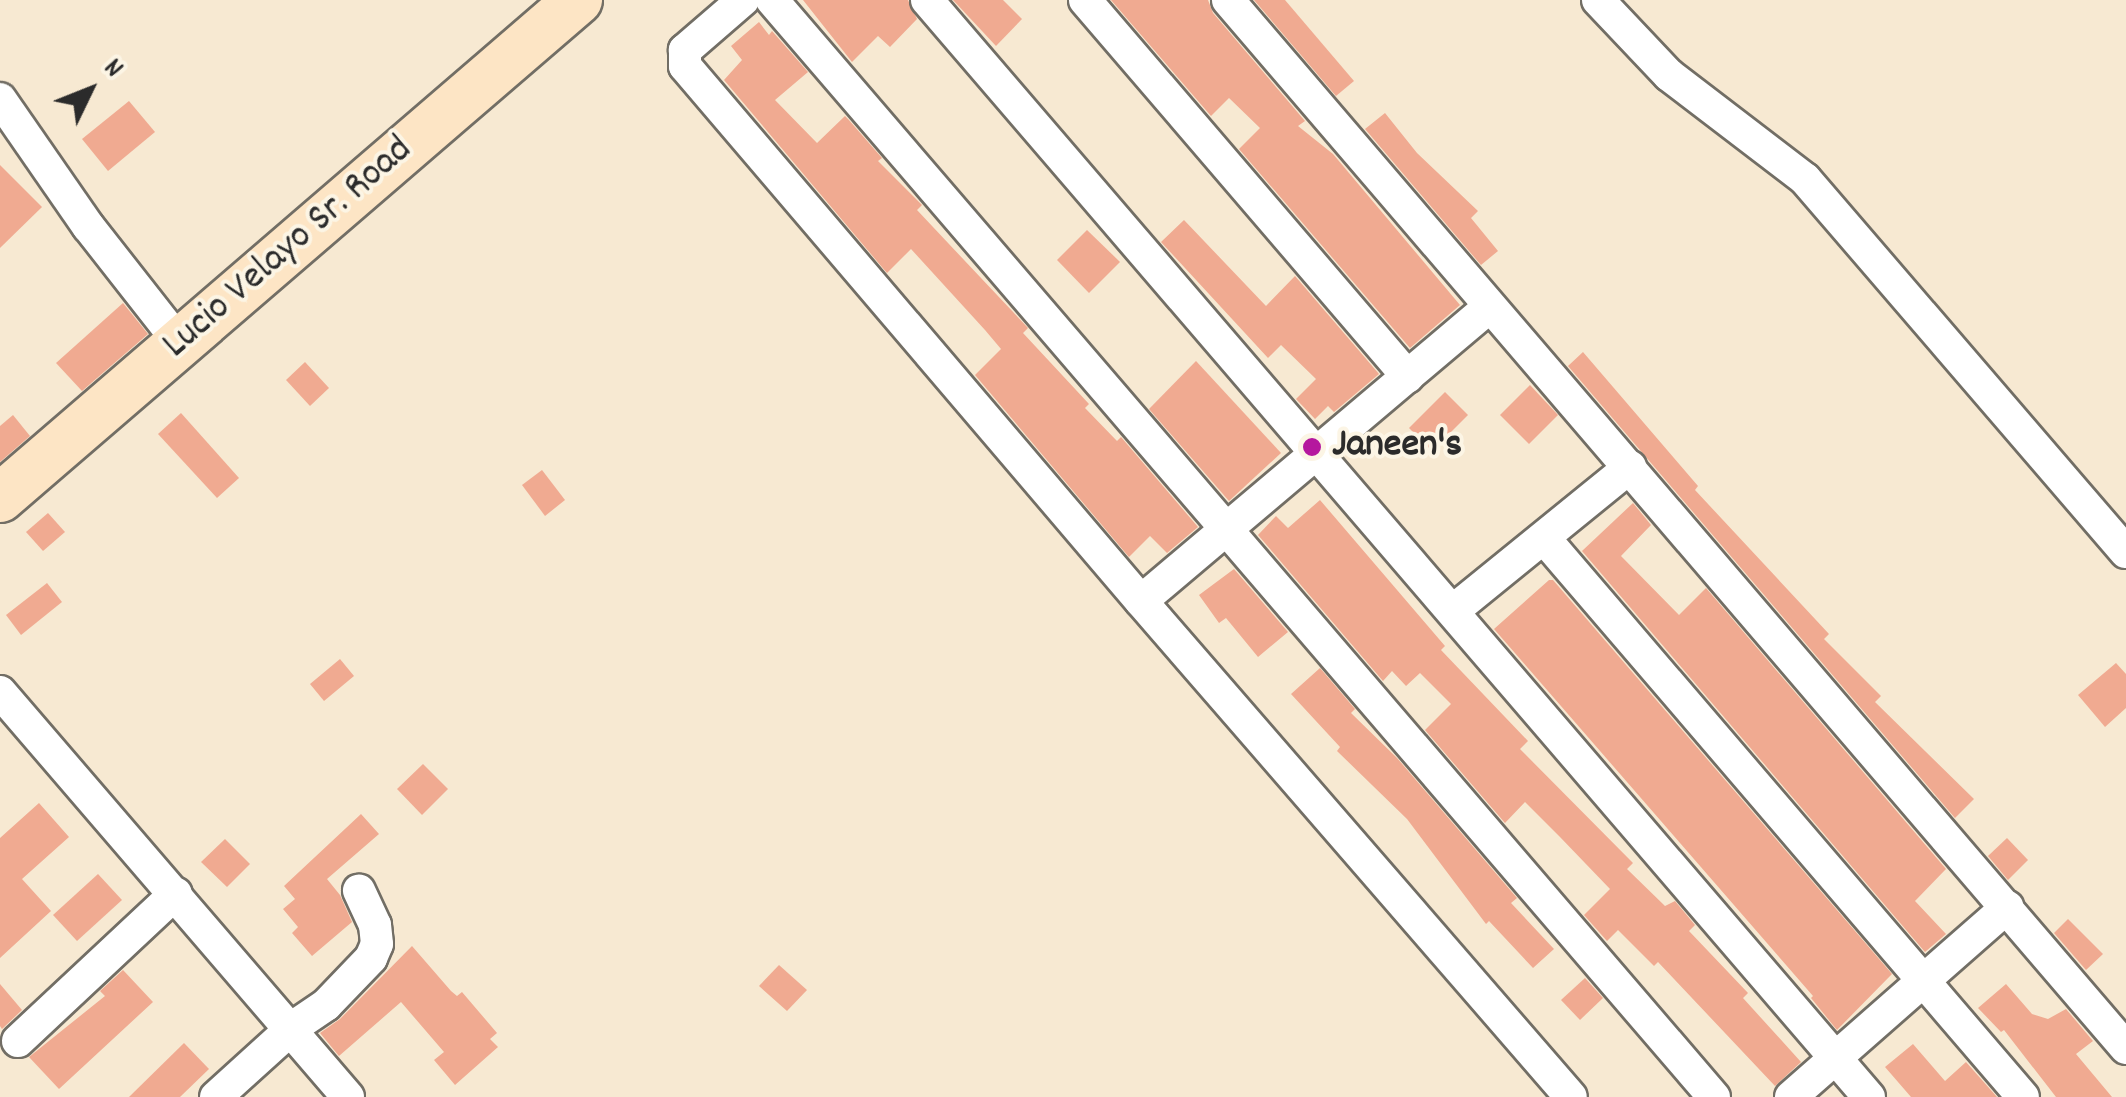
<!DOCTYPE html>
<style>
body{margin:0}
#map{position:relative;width:2126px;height:1097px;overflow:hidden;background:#f7e9d2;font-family:Dekko,sans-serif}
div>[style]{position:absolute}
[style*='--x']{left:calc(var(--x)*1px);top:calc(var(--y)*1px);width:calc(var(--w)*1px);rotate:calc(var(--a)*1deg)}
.building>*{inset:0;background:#f0aa91}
.roads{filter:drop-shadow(2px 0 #726e65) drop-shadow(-2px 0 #726e65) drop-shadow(0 2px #726e65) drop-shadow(0 -2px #726e65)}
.minor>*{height:32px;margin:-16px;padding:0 16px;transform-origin:16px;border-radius:16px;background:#fff}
.secondary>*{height:48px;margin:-24px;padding:0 24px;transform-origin:24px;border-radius:24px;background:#fde5c5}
.dots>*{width:28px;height:28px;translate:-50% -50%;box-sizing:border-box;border:5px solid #fcf5e5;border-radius:50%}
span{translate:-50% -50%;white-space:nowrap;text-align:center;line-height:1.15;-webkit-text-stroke:8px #fcf5e5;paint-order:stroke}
.street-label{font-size:40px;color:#2b2b2b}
.poi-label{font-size:40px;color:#2b2b2b;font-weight:700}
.left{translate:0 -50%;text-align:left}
.north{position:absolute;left:40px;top:40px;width:100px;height:100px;-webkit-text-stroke:8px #fcf5e5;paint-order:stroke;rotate:47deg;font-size:28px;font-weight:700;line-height:40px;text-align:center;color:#2b2b2b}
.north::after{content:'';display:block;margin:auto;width:35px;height:45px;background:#2b2b2b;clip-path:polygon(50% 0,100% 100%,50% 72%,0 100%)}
</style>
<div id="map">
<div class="building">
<div style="clip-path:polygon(803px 0,908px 0,917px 19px,890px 47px,878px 36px,852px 62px)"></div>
<div style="clip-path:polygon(953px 0,1003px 0,1022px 19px,996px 46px)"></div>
<div style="clip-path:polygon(1111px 0,1208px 0,1213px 13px,1305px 121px,1298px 126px,1333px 154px,1460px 305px,1410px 348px,1239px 149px,1260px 128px,1229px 98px,1211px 116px)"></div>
<div style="clip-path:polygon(1254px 0,1285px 0,1354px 81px,1336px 96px)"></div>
<div style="clip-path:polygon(759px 22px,769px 35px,772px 31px,808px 72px,775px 100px,817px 143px,845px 116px,848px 119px,882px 158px,878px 161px,922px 205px,917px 210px,1028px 328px,1023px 333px,1089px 404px,1085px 408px,1117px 441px,1121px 437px,1198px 527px,1167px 553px,1150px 536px,1129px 557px,975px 375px,1001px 349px,985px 330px,911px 249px,887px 273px,724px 80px,742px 60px,731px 46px)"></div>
<div style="clip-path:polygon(129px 101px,155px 132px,108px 171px,82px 139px)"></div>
<div style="clip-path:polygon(1385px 113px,1417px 153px,1478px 211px,1471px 218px,1498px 251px,1481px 265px,1365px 129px)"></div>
<div style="clip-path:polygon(0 165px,42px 207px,0 248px)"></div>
<div style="clip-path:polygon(1184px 220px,1266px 306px,1295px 276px,1379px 374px,1334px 412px,1328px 406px,1315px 419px,1296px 399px,1316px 379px,1281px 345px,1268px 358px,1161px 242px)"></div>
<div style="clip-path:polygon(1087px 230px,1120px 262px,1089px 293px,1057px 260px)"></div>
<div style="clip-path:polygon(123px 303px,148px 334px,82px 391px,56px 363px)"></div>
<div style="clip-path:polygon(1583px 352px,1698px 486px,1695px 490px,1829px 634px,1824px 639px,1881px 696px,1875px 702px,1974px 799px,1955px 818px,1568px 366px)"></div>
<div style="clip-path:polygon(1196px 361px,1281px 453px,1229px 501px,1149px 409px)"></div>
<div style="clip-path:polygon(305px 362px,329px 388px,310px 406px,286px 380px)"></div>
<div style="clip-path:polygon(1530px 385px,1558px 415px,1529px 444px,1500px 415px)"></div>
<div style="clip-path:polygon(1445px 392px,1468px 415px,1432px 451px,1409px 428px)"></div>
<div style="clip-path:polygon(181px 413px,239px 478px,217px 498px,158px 434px)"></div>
<div style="clip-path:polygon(13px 415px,30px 436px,0 462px,0 426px)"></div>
<div style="clip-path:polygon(542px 470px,565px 500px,545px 516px,522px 485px)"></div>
<div style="clip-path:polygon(1320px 500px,1445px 646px,1441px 650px,1528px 741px,1520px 749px,1633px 863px,1627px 869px,1665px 906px,1675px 901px,1695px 925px,1689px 931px,1748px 993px,1743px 998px,1801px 1062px,1775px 1086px,1658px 962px,1654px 966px,1618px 930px,1607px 941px,1584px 915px,1610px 889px,1560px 837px,1525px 802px,1505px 823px,1425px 730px,1451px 704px,1420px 673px,1406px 686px,1392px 671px,1383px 681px,1258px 535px,1276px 516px,1288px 528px)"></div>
<div style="clip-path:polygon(1633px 503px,1651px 525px,1621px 556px,1679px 615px,1706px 588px,1946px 869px,1915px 901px,1946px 934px,1925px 952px,1582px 551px)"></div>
<div style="clip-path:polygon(48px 513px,65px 532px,43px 551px,26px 532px)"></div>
<div style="clip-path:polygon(1234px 569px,1288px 632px,1258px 657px,1226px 618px,1219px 623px,1199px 595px)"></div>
<div style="clip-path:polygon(1549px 580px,1553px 580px,1892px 974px,1837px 1030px,1811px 998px,1813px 996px,1494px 629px)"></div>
<div style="clip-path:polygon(47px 583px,62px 602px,21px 635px,6px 615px)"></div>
<div style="clip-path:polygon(340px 659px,354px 676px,324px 701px,310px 684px)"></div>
<div style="clip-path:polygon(2116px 663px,2126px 674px,2126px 708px,2105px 727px,2078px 695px)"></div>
<div style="clip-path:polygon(1320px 668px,1355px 709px,1351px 713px,1397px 758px,1517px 898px,1511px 903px,1554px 949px,1533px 968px,1489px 921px,1486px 924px,1407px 819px,1337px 751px,1340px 747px,1291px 694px)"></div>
<div style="clip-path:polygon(423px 764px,448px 789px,422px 815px,397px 789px)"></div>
<div style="clip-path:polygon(39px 803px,69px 837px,22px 879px,51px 911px,0 958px,0 838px)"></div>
<div style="clip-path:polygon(361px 814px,379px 834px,327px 879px,340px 895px,352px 922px,312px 956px,292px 933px,298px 927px,283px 909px,295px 899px,284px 886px)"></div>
<div style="clip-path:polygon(2007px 838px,2028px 860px,2008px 880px,1988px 856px)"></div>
<div style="clip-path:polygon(225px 839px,250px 864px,227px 887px,201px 862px)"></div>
<div style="clip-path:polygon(98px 874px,122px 900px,77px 941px,53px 915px)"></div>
<div style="clip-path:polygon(2068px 919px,2103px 954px,2086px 970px,2054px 933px)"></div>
<div style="clip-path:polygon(412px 946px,451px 991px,457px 996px,462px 992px,497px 1033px,490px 1039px,498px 1047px,455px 1085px,434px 1060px,444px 1052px,401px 1002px,339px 1056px,320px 1033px,340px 1019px)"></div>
<div style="clip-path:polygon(779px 965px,807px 990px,787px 1011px,759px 986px)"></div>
<div style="clip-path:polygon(123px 970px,153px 1002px,59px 1089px,29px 1057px,105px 996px,100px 991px)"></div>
<div style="clip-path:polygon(1585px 978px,1603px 998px,1580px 1020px,1561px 1000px)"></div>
<div style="clip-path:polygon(0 984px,22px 1010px,2px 1029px,0 1026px)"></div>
<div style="clip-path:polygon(2006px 984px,2032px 1014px,2048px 1019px,2066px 1009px,2093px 1041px,2076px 1054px,2112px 1097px,2056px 1097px,2004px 1030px,2001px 1032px,1978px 1008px)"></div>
<div style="clip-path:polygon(184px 1043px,209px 1069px,180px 1097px,129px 1097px)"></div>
<div style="clip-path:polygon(1913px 1044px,1945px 1081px,1966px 1062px,1997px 1097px,1911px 1097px,1885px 1067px)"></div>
</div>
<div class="roads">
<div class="minor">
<div style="--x:743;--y:0;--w:77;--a:139.2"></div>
<div style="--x:685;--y:50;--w:16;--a:90"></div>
<div style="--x:685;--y:66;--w:703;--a:49.56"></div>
<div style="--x:772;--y:0;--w:1446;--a:49.35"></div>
<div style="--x:927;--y:0;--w:1446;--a:49.35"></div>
<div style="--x:1085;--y:0;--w:496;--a:49.4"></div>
<div style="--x:1228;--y:0;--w:1380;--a:49.41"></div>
<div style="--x:1598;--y:0;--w:103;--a:46.6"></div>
<div style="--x:1669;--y:75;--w:171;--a:37.4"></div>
<div style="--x:1805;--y:179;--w:492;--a:49.3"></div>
<div style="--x:0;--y:99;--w:155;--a:55.3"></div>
<div style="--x:88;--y:226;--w:147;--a:51.9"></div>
<div style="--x:1488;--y:308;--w:454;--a:139.8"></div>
<div style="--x:1141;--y:601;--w:656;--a:49.08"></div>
<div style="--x:1544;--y:538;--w:736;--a:49.41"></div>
<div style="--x:1454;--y:610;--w:227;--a:-39.1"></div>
<div style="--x:0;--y:692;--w:534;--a:49.33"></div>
<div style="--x:18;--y:1041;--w:216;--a:-43.1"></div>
<div style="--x:216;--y:1097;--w:103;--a:-42.2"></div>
<div style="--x:292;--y:1028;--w:41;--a:-34.1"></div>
<div style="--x:326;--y:1005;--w:65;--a:-46.2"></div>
<div style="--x:371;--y:958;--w:15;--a:-67"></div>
<div style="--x:377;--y:944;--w:19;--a:-96"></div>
<div style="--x:375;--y:925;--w:38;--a:-115"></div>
<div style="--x:1791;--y:1097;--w:288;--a:-41.3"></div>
</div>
<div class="secondary">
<div style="--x:0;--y:498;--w:763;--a:-40.75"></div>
</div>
</div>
<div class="dots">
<div style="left:1312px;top:447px;background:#b5179e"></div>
</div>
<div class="street-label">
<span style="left:289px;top:249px;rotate:-41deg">Lucio Velayo Sr. Road</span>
</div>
<div class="poi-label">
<span class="left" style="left:1332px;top:447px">Janeen's</span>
</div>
<div class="north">N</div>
</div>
